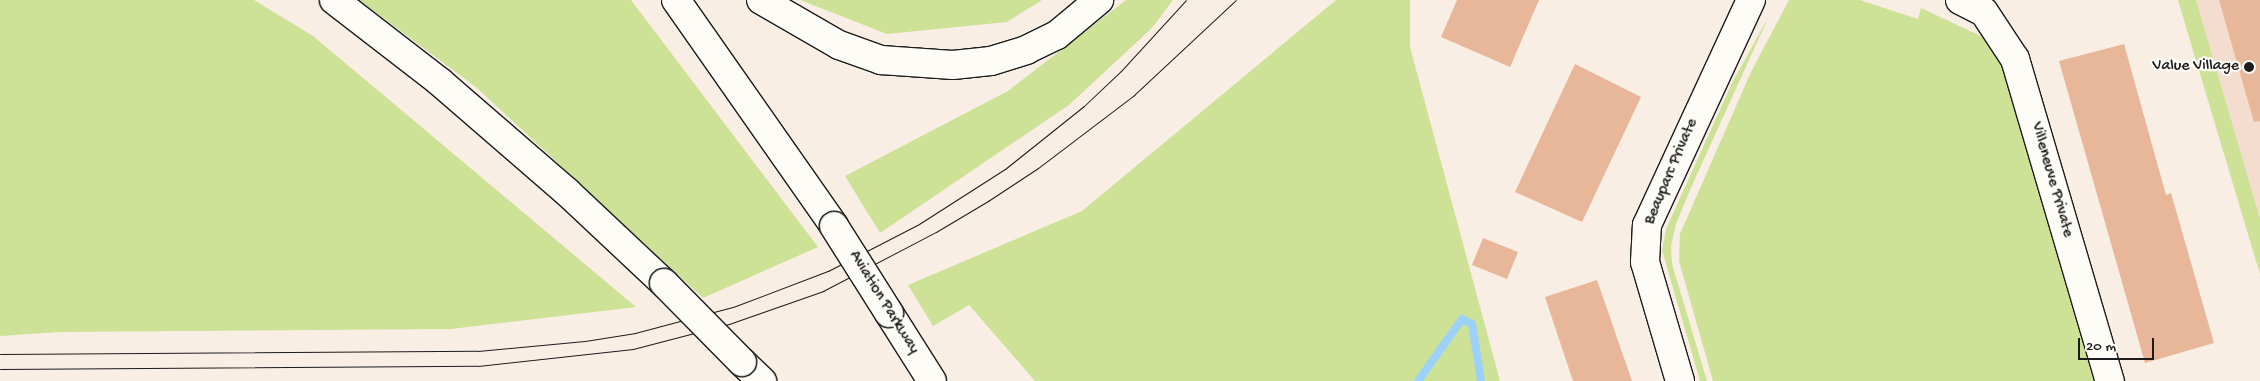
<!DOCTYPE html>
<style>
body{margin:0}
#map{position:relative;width:2260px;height:381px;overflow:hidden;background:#f9eee4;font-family:"Gochi Hand",sans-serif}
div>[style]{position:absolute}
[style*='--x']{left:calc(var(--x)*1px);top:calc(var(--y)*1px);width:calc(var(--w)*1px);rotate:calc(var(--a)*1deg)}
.built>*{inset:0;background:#f4ddce}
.green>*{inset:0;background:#cde297}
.stream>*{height:8px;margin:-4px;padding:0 4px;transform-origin:4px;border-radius:4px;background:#9bd1fa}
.building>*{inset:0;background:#e8b699}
.roads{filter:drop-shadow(1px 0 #1c1c1c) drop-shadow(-1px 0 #1c1c1c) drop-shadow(0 1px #1c1c1c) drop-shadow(0 -1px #1c1c1c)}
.minor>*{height:28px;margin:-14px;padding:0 14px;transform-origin:14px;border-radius:14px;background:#fdfcf7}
.primary>*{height:28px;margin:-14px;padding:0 14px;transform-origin:14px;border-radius:14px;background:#fdfcf7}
.motorway>*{height:28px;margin:-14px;padding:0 14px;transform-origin:14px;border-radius:14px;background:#fdfcf7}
.tram>*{height:1px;margin:-0.5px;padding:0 0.5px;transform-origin:0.5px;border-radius:0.5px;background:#1c1c1c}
.bridges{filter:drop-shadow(1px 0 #1c1c1c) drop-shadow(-1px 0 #1c1c1c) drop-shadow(0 1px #1c1c1c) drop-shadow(0 -1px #1c1c1c)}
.primary-bridge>*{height:28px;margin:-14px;padding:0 14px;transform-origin:14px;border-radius:14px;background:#fdfcf7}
.dots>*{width:14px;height:14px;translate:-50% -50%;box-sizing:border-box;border:2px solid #fdfcf7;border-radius:50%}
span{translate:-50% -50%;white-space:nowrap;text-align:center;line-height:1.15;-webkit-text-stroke:4.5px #fdfcf7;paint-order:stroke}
.poi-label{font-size:16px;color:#1c1c1c}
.right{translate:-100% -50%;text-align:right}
.street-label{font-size:16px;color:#1c1c1c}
.scale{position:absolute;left:2078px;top:338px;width:76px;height:22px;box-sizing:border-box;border:2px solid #1c1c1c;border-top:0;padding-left:6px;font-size:15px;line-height:18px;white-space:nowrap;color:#1c1c1c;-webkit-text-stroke:4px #fdfcf7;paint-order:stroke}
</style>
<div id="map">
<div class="built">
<div style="clip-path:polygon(2178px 0,2260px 0,2260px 274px)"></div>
</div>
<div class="green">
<div style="clip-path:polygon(0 0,254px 0,313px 36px,636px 307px,451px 329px,61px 332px,0 336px)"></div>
<div style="clip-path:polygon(359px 0,631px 0,818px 247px,703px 298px,477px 88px)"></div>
<div style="clip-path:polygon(800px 0,1042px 0,1007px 22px,887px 34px)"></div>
<div style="clip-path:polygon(1126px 0,1173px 0,1152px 28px,1069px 105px,880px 233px,845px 176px,1008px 91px)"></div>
<div style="clip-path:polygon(1336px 0,1410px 0,1410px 47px,1500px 381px,1035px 381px,969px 305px,933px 326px,908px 285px,1082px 211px)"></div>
<div style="clip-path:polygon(1789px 0,1860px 0,1918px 19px,1921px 8px,1987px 39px,2005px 66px,2094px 381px,1713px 381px,1679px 261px,1680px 234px,1751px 72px)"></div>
<div style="clip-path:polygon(2178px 0,2196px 0,2260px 219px,2260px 274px)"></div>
<div style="clip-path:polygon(1769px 16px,1690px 190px,1676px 224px,1671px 246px,1672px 264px,1707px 381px,1700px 381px,1662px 250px,1666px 229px,1732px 83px)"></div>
</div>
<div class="stream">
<div style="--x:1418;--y:381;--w:76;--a:-54.6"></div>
<div style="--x:1462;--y:319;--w:11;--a:27"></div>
<div style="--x:1472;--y:324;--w:58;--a:81"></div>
</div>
<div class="building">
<div style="clip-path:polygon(1457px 0,1539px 0,1510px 67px,1441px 37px)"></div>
<div style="clip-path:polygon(2219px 0,2260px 0,2260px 121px,2254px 122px)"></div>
<div style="clip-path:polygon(2124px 44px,2166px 195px,2171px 193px,2214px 343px,2145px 363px,2059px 61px)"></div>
<div style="clip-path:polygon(1575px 64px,1641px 97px,1582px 222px,1515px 192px)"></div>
<div style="clip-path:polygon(1483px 238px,1518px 252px,1507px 279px,1472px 265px)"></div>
<div style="clip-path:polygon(1597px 280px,1632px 381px,1573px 381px,1545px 297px)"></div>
</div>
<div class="roads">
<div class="minor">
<div style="--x:1960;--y:0;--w:27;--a:27"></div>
<div style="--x:1984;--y:12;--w:56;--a:56.6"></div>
<div style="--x:2015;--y:59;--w:336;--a:73.6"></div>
<div style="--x:1680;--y:381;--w:124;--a:-106.4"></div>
<div style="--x:1645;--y:262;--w:37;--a:-87"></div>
<div style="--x:1647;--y:225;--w:248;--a:-65.2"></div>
</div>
<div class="primary">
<div style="--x:889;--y:313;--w:80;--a:57.7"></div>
<div style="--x:742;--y:362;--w:28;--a:44"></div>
</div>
<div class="motorway">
<div style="--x:334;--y:0;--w:134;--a:37.7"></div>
<div style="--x:440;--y:82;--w:168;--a:40.9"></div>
<div style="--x:567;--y:192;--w:133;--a:43.2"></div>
<div style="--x:676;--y:0;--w:276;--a:55"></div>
<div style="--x:761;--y:0;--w:90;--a:30"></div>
<div style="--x:839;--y:45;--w:45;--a:19.7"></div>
<div style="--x:881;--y:60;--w:72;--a:4"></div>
<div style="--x:953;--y:65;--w:38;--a:-6"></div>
<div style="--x:991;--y:61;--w:37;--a:-17"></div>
<div style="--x:1026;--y:50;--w:34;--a:-26"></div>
<div style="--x:1057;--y:35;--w:55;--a:-39.8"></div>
</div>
</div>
<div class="tram">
<div style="--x:0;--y:354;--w:478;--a:-0.4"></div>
<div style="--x:478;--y:351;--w:107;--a:-5.3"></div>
<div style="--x:585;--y:341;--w:51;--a:-9.1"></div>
<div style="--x:635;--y:333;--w:101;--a:-14.9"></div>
<div style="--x:733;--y:307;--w:102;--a:-20.8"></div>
<div style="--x:828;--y:271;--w:102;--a:-27.3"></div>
<div style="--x:919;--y:224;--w:102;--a:-32.6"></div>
<div style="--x:1005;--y:169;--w:101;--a:-38.6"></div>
<div style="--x:1084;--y:106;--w:51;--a:-43.4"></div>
<div style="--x:1121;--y:71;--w:96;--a:-47.5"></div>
<div style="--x:0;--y:369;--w:478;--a:-0.4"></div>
<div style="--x:478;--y:366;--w:156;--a:-6.3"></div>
<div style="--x:633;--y:349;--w:99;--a:-14.6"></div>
<div style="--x:729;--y:324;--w:100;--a:-19.3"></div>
<div style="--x:823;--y:291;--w:127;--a:-27.6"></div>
<div style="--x:936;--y:232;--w:61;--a:-30.8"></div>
<div style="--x:988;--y:201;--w:60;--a:-33.4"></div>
<div style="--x:1038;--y:168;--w:121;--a:-37.2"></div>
<div style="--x:1134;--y:95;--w:139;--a:-43"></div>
</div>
<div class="bridges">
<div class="primary-bridge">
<div style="--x:834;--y:226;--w:103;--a:57.7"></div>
<div style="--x:664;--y:283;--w:111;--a:45.4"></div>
</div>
</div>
<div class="dots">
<div style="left:2249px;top:67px;background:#1c1c1c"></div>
</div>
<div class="poi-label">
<span class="right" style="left:2239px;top:67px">Value Village</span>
</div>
<div class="street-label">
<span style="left:1672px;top:172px;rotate:-67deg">Beauparc Private</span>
<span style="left:2051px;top:180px;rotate:74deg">Villeneuve Private</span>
<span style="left:883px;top:303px;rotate:58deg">Aviation Parkway</span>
</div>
<div class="scale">20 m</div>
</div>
